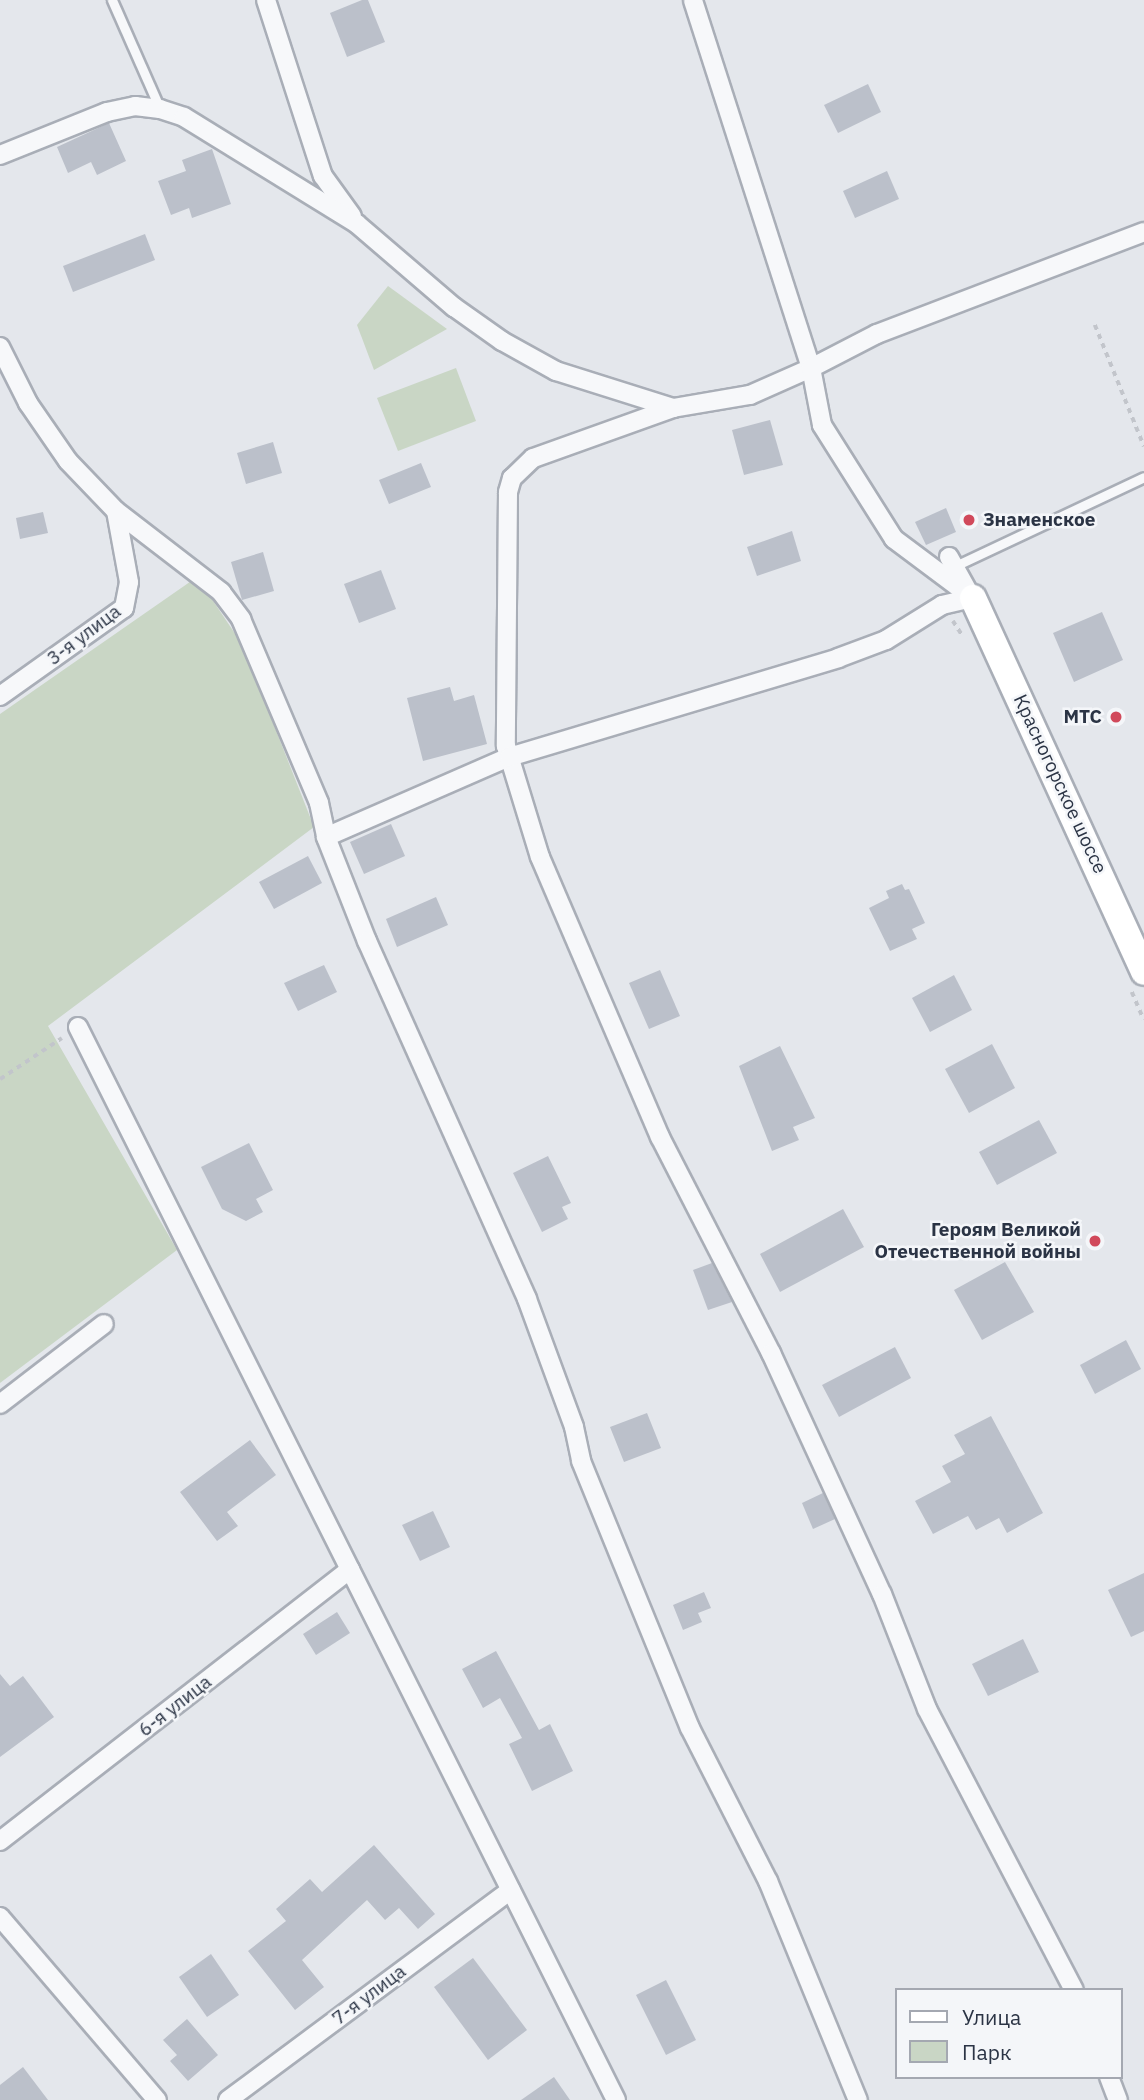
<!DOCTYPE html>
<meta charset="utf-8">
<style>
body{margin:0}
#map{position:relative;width:1144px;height:2100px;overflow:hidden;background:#e4e7ec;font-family:"IBM Plex Sans",sans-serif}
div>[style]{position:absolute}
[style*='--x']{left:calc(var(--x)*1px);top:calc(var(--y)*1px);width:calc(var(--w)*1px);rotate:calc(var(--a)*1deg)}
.green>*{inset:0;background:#c9d6c5}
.building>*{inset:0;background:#bbc0ca}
.path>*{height:3.5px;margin-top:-1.75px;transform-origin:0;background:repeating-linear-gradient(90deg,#c2c5cb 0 5px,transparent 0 10px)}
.roads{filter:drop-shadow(2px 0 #a9aeb7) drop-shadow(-2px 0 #a9aeb7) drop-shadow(0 2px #a9aeb7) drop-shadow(0 -2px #a9aeb7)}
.lane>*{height:9px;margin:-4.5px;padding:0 4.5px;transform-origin:4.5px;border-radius:4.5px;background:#f7f8fa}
.street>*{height:18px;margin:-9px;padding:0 9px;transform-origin:9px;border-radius:9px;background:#f7f8fa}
.secondary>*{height:26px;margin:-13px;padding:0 13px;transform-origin:13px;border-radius:13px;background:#fff}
.dots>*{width:19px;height:19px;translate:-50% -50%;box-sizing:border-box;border:4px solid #f4f6f9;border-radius:50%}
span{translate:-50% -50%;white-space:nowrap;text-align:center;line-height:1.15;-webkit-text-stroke:5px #f4f6f9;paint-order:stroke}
.poi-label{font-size:19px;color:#2b3445;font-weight:700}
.left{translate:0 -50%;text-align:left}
.right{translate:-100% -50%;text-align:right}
.street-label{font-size:19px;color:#2b3445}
.legend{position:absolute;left:895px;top:1988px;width:228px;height:91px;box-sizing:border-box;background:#f4f6f9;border:2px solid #a4a8b1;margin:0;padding:9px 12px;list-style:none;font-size:21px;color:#2b3445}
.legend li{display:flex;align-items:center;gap:14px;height:35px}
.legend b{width:35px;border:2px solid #a4a8b1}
</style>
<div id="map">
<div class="green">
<div style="clip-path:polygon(388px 286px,447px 329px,374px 370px,357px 325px)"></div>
<div style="clip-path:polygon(456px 368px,476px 421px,398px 451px,377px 398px)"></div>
<div style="clip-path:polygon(197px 577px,242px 644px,314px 827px,48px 1026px,177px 1250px,0 1383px,0 714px)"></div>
</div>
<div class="building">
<div style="clip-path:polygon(362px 0,368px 0,385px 42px,347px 57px,330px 13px)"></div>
<div style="clip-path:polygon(868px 84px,881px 112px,838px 133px,824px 105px)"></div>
<div style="clip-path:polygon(109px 123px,126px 161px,97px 175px,91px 162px,68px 173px,57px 147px)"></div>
<div style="clip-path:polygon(212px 149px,231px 204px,192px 218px,189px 208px,171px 215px,158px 181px,186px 171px,182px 160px)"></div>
<div style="clip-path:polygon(887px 171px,899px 199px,855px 218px,843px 191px)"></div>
<div style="clip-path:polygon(145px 234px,155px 260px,73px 292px,63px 266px)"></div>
<div style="clip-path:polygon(770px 420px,783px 465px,744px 475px,732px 430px)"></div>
<div style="clip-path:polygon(273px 442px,282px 473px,246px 484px,237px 453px)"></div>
<div style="clip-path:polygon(421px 463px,431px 487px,389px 504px,379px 480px)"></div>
<div style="clip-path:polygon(946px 508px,956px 532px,926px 545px,915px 522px)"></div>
<div style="clip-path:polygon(43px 512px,48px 533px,20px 539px,16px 518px)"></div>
<div style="clip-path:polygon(792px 531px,801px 561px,757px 576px,747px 547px)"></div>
<div style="clip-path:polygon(263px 552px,274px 591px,242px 600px,231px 562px)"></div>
<div style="clip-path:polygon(381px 570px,396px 609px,359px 623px,344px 584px)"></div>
<div style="clip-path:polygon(1102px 612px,1123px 660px,1074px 682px,1053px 633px)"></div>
<div style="clip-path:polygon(450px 687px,454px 701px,474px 695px,487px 744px,423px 761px,407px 698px)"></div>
<div style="clip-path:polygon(391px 824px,405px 856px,364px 874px,350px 842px)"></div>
<div style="clip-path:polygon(308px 856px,322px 883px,274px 909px,259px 882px)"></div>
<div style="clip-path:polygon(902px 884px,905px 890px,909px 889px,925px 923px,912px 929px,917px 939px,890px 951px,869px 908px,889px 898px,886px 891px)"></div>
<div style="clip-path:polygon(436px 897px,448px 925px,397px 947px,386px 919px)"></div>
<div style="clip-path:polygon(324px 965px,337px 992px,298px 1011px,284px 983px)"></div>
<div style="clip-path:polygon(660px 970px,680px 1016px,649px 1029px,629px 983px)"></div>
<div style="clip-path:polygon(954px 975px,972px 1010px,930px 1032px,912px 998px)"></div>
<div style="clip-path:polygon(992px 1044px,1015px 1088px,969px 1113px,945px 1069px)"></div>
<div style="clip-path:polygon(780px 1046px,815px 1118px,793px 1127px,799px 1140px,772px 1151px,739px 1066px)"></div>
<div style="clip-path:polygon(1039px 1120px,1057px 1153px,997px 1185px,979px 1152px)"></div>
<div style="clip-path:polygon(249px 1143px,273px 1190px,256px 1199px,263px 1212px,246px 1221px,222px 1209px,201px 1167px)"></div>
<div style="clip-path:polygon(548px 1156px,571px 1203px,562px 1207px,568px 1219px,542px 1232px,513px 1173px)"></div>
<div style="clip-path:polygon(843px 1209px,864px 1247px,780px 1292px,760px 1254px)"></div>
<div style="clip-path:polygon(1005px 1262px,1034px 1312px,982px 1340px,954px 1290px)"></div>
<div style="clip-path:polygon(712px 1263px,732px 1302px,708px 1310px,693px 1270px)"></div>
<div style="clip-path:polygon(1126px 1340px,1141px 1369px,1095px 1394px,1080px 1365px)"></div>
<div style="clip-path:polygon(895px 1347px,911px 1378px,839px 1417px,822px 1385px)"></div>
<div style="clip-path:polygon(647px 1413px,661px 1448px,624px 1462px,610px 1427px)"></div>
<div style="clip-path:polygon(991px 1416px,1043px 1513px,1007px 1533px,999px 1518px,976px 1530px,968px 1516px,933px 1534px,915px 1501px,951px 1482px,942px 1466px,965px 1454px,954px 1435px)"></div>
<div style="clip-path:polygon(250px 1440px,276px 1475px,227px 1512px,238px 1526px,217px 1541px,180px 1492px)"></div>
<div style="clip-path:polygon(823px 1493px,835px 1519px,813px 1529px,802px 1503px)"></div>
<div style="clip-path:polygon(433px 1511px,450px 1547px,420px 1561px,402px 1525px)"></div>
<div style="clip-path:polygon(1144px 1573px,1144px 1631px,1131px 1637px,1108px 1590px)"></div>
<div style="clip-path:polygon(704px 1592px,711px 1608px,698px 1613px,702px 1622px,683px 1630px,673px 1605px)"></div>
<div style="clip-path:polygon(337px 1612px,350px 1633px,316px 1655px,303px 1634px)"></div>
<div style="clip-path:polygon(1023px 1639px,1039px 1672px,988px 1696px,972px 1664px)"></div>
<div style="clip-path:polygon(496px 1651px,539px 1730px,550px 1724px,573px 1771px,532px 1791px,509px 1744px,522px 1738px,500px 1698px,483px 1708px,462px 1669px)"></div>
<div style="clip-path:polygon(0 1674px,10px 1686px,23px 1676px,54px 1717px,0 1757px)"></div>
<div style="clip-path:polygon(374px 1845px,435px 1914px,418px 1929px,399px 1908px,385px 1920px,367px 1900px,302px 1960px,324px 1987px,295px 2010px,248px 1951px,286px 1921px,276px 1909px,310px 1879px,322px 1892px)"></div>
<div style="clip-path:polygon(211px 1954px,239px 1995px,207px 2017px,179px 1977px)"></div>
<div style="clip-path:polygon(473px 1958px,527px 2030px,488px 2060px,434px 1987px)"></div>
<div style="clip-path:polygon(666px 1980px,696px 2040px,666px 2055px,636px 1995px)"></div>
<div style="clip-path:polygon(187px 2019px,218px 2055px,188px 2081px,170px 2061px,177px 2055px,163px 2040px)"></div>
<div style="clip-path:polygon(23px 2067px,48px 2100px,0 2100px,0 2085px)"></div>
<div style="clip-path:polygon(554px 2077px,570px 2100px,521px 2100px)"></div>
</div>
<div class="path">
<div style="--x:1095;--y:325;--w:131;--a:68"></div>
<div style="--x:953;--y:621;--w:17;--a:57"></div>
<div style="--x:1132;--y:992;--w:30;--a:67"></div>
<div style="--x:0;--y:1079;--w:74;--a:-33.5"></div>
</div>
<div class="roads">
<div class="lane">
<div style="--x:112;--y:0;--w:119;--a:66.2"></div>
<div style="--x:953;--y:567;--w:211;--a:-25.2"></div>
</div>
<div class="street">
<div style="--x:266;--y:0;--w:185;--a:72.1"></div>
<div style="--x:323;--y:176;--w:49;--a:54.1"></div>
<div style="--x:0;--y:155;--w:115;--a:-21.9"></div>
<div style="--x:107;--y:112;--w:29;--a:-12"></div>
<div style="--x:135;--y:106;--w:25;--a:7"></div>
<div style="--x:160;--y:109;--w:25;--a:18"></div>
<div style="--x:184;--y:117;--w:203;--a:31.7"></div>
<div style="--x:357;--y:224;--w:128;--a:40.6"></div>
<div style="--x:454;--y:307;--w:59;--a:35.3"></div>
<div style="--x:502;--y:341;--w:62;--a:29.1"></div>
<div style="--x:556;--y:371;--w:123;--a:17.5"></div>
<div style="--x:673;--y:408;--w:78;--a:-9.6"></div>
<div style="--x:750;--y:395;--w:67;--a:-23.9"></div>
<div style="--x:811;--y:368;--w:386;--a:-107.8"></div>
<div style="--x:0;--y:347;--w:63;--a:63.4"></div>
<div style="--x:28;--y:403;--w:70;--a:55.4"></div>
<div style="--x:68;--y:461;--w:69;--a:46.2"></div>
<div style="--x:116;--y:511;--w:133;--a:37.6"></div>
<div style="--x:221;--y:592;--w:34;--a:53"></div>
<div style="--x:241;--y:619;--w:200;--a:67"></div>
<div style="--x:319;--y:803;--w:35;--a:78"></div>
<div style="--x:326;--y:837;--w:112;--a:68.5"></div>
<div style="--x:367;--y:941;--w:392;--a:65.9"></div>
<div style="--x:527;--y:1299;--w:136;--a:69.8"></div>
<div style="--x:574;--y:1427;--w:35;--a:78"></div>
<div style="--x:581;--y:1461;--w:288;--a:67.8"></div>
<div style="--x:690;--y:1728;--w:172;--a:63"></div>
<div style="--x:768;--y:1881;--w:237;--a:67.7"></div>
<div style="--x:673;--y:408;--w:149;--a:160.3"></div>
<div style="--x:533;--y:458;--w:29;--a:136"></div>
<div style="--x:512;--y:478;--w:15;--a:106"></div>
<div style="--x:508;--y:492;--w:254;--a:90.5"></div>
<div style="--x:506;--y:746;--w:116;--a:73"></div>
<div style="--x:540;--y:857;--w:305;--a:66.8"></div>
<div style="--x:660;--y:1137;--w:243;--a:62.8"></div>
<div style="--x:771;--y:1353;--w:265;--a:65.3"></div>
<div style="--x:882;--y:1594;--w:123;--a:68.6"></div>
<div style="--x:927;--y:1709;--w:317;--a:62.4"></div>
<div style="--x:949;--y:557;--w:37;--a:61"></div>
<div style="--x:973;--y:598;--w:99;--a:-143.2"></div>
<div style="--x:894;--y:539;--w:135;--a:-122.3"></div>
<div style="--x:822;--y:425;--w:58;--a:-100.9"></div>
<div style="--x:811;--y:368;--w:74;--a:-27.3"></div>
<div style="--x:877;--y:334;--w:286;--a:-20.9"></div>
<div style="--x:0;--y:696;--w:152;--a:-35.4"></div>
<div style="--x:124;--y:608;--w:26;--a:-79"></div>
<div style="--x:129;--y:582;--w:72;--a:-100.4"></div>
<div style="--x:326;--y:837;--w:200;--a:-23.6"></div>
<div style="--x:509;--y:757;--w:344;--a:-16.7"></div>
<div style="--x:838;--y:658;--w:51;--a:-20.6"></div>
<div style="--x:886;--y:640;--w:66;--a:-32"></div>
<div style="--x:942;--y:605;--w:32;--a:-13"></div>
<div style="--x:78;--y:1027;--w:1200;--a:63.37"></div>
<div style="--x:0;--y:1404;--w:131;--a:-37.6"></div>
<div style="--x:0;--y:1841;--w:443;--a:-37.8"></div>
<div style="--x:0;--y:1917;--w:241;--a:49.4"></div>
<div style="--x:1109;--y:2077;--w:25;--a:69"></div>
<div style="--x:228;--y:2100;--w:352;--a:-36.6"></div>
</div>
<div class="secondary">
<div style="--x:973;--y:598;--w:411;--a:65.4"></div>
</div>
</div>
<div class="dots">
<div style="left:969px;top:520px;background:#d1495b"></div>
<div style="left:1116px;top:717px;background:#d1495b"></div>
<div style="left:1095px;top:1241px;background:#d1495b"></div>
</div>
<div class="poi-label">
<span class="left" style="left:983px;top:520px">Знаменское</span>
<span class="right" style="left:1102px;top:717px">МТС</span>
<span class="right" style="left:1081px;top:1241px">Героям Великой<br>Отечественной войны</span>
</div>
<div class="street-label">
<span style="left:84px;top:635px;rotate:-37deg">3-я улица</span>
<span style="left:1060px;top:784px;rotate:65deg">Красногорское шоссе</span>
<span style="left:175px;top:1706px;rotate:-38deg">6-я улица</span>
<span style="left:369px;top:1995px;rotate:-37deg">7-я улица</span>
</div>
<ul class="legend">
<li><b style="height:9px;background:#fff"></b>Улица</li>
<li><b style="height:19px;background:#c9d6c5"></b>Парк</li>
</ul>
</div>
